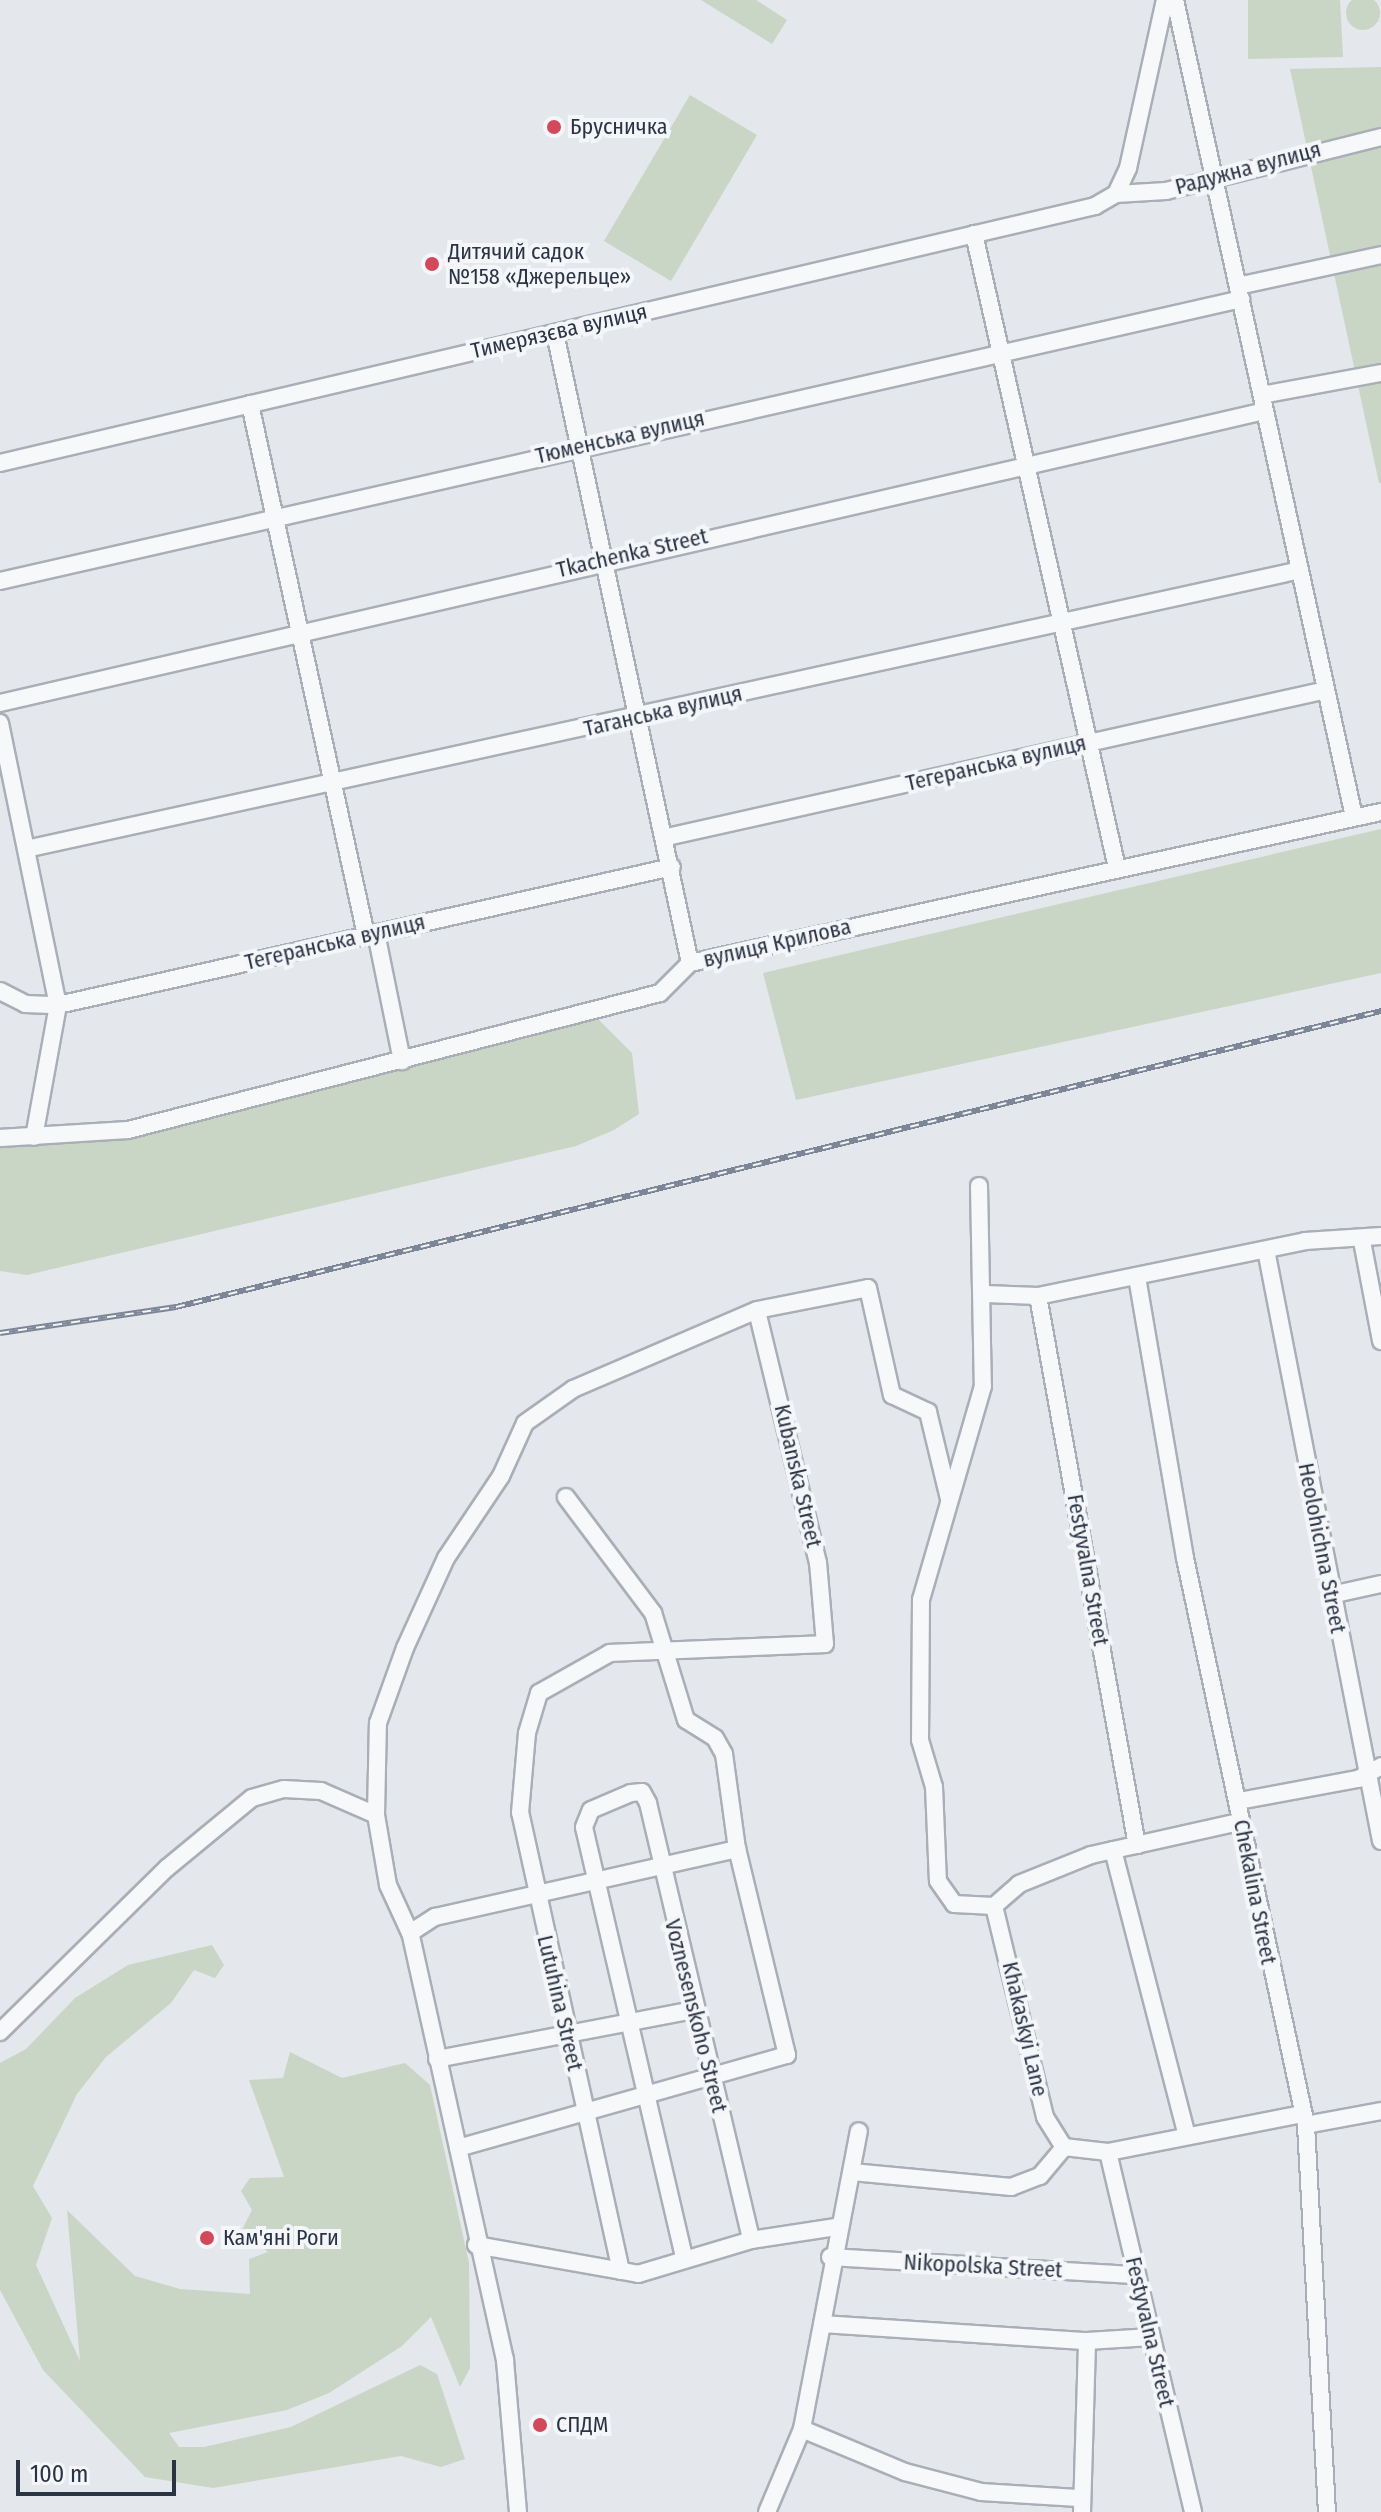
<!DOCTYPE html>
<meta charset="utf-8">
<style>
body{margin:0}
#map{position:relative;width:1381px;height:2512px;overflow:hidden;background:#e4e7ec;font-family:"Fira Sans Condensed",sans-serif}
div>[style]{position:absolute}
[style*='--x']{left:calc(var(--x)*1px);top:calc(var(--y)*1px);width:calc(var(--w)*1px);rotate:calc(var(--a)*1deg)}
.green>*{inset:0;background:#c9d6c5}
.round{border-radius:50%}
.roads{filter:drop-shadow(2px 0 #a9aeb7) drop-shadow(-2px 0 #a9aeb7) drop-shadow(0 2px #a9aeb7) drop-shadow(0 -2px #a9aeb7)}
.minor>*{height:16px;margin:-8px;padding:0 8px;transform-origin:8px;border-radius:8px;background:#f7f8fa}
.rail>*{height:6px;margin-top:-3px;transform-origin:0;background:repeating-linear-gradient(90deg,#f4f6f9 0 9px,#7d8696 0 18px);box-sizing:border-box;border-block:2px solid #7d8696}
.dots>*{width:22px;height:22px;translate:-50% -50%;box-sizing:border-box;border:4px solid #f4f6f9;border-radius:50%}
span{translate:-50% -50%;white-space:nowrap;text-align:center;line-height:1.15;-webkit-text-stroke:8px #f4f6f9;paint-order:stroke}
.poi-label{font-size:22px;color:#2b3445}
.left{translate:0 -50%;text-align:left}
.street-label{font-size:22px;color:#2b3445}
.scale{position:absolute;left:16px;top:2460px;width:160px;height:36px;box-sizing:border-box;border:4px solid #2b3445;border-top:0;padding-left:10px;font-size:24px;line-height:28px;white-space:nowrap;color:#2b3445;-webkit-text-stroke:6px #f4f6f9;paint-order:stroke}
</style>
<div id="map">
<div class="green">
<div class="round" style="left:1346px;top:-4px;width:34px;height:34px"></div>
<div style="clip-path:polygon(701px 0,756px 0,787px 20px,772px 44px)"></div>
<div style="clip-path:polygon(1248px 0,1340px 0,1343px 57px,1248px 59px)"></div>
<div style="clip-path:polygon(1381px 67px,1381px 483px,1379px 483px,1290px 69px)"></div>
<div style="clip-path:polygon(690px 95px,757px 135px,671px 281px,604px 241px)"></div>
<div style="clip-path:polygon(1381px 829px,1381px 973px,796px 1100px,763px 973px)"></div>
<div style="clip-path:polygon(597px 1018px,632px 1053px,639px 1114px,614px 1130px,576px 1146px,27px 1275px,0 1271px,0 1146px,128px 1138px)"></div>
<div style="clip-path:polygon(212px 1945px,224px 1965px,215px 1978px,194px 1970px,171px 2003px,106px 2057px,77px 2094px,33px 2186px,52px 2218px,36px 2265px,80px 2361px,67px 2210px,135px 2276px,180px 2289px,250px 2294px,249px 2259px,268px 2252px,242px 2230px,252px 2210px,241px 2191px,250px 2178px,284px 2177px,249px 2080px,283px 2078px,290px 2052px,342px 2078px,405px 2063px,430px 2085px,469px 2263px,470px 2368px,460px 2387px,431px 2317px,402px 2346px,329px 2393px,287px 2410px,169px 2433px,179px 2447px,204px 2447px,291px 2427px,420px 2365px,437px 2374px,465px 2459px,441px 2467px,401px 2456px,213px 2488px,145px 2477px,43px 2370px,0 2290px,0 2063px,26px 2049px,75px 1998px,128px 1965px)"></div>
</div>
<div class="roads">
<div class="minor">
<div style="--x:1175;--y:0;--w:836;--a:77.64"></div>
<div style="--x:1116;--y:194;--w:50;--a:-3.4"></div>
<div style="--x:1166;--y:191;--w:222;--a:-14.1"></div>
<div style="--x:974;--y:234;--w:650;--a:77.29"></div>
<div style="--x:1238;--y:286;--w:146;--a:-12.2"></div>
<div style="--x:555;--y:333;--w:644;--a:77.91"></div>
<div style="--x:1262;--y:395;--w:121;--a:-10.5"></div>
<div style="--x:250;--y:404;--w:544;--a:77.68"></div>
<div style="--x:0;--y:463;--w:1125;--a:-13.21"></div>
<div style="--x:1095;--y:206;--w:24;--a:-30"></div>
<div style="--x:1116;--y:194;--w:29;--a:-65"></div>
<div style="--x:1128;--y:168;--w:172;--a:-77.6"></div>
<div style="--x:0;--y:581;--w:1273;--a:-12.8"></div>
<div style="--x:0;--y:703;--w:1298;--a:-13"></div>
<div style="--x:0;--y:723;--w:288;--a:78.4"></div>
<div style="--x:58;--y:1005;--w:134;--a:100.3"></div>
<div style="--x:667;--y:837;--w:675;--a:-12.57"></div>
<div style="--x:26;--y:849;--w:1304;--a:-12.35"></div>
<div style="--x:376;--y:933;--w:131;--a:78.5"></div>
<div style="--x:0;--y:991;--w:28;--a:27"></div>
<div style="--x:25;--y:1004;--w:33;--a:2"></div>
<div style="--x:58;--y:1005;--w:629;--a:-12.67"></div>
<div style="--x:0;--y:1138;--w:128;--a:-3.6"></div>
<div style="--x:128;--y:1130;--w:549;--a:-14.44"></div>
<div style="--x:660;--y:993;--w:42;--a:-45"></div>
<div style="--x:690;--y:963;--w:707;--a:-12.33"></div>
<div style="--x:979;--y:1186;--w:200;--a:88.9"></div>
<div style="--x:983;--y:1386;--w:223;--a:106.2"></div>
<div style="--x:921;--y:1600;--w:140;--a:90.4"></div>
<div style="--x:920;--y:1740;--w:49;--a:73.4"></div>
<div style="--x:934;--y:1787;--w:94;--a:87.6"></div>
<div style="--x:938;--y:1881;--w:28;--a:55"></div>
<div style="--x:954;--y:1904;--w:40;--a:2.9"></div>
<div style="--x:994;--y:1906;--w:33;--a:-41"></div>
<div style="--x:1019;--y:1884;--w:78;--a:-21.9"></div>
<div style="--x:1091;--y:1855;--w:152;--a:-12.6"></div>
<div style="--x:1362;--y:1241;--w:102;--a:79.2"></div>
<div style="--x:1267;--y:1255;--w:597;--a:78.99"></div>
<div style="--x:1137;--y:1277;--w:285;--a:80.3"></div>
<div style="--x:1185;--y:1558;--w:580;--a:77.95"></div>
<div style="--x:1306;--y:2125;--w:388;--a:86.9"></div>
<div style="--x:985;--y:1294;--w:53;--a:2.2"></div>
<div style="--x:1038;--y:1296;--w:273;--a:-11.6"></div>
<div style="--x:1305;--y:1241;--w:76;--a:-3.8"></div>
<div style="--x:1038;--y:1296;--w:558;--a:79.78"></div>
<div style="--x:1331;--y:1595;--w:51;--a:-12.4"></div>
<div style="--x:1239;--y:1801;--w:121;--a:-10.5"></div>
<div style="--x:1358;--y:1779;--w:26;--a:-29"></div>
<div style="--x:1113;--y:1850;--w:295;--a:75.5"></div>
<div style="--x:994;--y:1906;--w:217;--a:76.4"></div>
<div style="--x:1045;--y:2117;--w:36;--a:58"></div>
<div style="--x:410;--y:1933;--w:30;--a:-33"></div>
<div style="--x:435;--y:1917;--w:310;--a:-12.7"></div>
<div style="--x:0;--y:2032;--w:234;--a:-44.5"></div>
<div style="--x:167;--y:1868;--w:110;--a:-39.5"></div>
<div style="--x:252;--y:1798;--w:33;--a:-16"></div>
<div style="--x:284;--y:1789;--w:37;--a:3"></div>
<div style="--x:321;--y:1791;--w:60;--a:23.6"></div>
<div style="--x:437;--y:2059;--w:263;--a:-10.8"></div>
<div style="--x:1306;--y:2125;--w:76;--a:-10.6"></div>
<div style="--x:458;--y:2148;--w:342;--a:-15.8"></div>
<div style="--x:787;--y:2055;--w:212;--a:-103.6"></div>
<div style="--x:737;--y:1849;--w:96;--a:-97.8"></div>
<div style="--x:724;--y:1754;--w:18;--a:-119"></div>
<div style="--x:715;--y:1738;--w:34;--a:-148"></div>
<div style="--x:686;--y:1720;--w:112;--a:-107.1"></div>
<div style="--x:653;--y:1613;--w:145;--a:-126.9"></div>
<div style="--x:1108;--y:2152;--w:370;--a:76.7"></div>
<div style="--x:852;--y:2172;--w:160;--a:5.4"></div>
<div style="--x:1011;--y:2187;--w:31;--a:-21"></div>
<div style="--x:1040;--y:2176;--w:38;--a:-50"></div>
<div style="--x:1064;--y:2147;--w:44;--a:6.5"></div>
<div style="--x:1108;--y:2152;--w:197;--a:-11.1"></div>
<div style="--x:476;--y:2245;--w:165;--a:10.1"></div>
<div style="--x:638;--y:2274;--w:118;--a:-16.7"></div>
<div style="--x:751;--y:2240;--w:86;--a:-8.7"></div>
<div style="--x:684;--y:2257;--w:441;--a:-103.1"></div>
<div style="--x:584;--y:1827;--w:18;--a:-68"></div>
<div style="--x:591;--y:1810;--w:43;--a:-23"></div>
<div style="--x:631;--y:1793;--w:11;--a:-5"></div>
<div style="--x:642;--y:1792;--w:13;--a:61"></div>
<div style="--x:648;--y:1803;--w:449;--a:76.7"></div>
<div style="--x:830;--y:2257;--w:308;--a:3.4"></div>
<div style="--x:621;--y:2271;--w:469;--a:-102.4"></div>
<div style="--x:520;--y:1813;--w:80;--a:-85"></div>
<div style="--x:527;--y:1733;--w:42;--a:-73.3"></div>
<div style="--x:539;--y:1693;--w:81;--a:-29.4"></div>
<div style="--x:610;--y:1653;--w:215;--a:-2.4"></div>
<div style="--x:825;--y:1644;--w:81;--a:-94.9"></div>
<div style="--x:818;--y:1563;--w:260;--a:-103.6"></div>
<div style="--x:822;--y:2324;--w:266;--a:3.7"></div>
<div style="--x:1087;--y:2341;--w:64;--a:-3.6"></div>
<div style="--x:802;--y:2429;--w:112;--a:22.7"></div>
<div style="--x:905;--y:2472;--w:79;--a:14.7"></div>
<div style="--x:981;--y:2492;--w:97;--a:3.5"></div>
<div style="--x:518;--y:2512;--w:153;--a:-94.9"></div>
<div style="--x:505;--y:2360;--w:437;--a:-102.5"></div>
<div style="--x:410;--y:1933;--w:53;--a:-114.6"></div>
<div style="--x:388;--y:1885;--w:71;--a:-99.7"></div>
<div style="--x:376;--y:1815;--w:92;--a:-88.8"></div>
<div style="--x:378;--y:1723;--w:80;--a:-70.2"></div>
<div style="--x:405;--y:1648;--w:99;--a:-65.5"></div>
<div style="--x:446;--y:1558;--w:99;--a:-56.1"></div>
<div style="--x:501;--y:1476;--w:58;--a:-65.6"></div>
<div style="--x:525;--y:1423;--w:59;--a:-35.3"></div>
<div style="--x:573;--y:1389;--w:200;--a:-23.2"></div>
<div style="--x:757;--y:1310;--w:113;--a:-11.2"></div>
<div style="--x:868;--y:1288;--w:110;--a:77.4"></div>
<div style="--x:892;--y:1395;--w:40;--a:25"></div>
<div style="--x:928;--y:1412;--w:89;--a:76.4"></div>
<div style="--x:767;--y:2512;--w:90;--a:-67.1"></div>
<div style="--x:802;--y:2429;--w:303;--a:-79.2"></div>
<div style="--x:1082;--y:2512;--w:171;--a:-88.3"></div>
</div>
</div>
<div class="rail">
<div style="--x:0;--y:1333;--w:178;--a:-8.4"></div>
<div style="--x:176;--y:1307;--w:1241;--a:-13.8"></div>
</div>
<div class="dots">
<div style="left:554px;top:127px;background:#d1495b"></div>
<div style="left:432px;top:264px;background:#d1495b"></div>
<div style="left:207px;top:2238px;background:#d1495b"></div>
<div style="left:540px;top:2425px;background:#d1495b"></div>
</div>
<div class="poi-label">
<span class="left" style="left:570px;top:127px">Брусничка</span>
<span class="left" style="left:448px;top:264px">Дитячий садок<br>№158 «Джерельце»</span>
<span class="left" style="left:223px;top:2238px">Кам'яні Роги</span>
<span class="left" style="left:556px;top:2425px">СПДМ</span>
</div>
<div class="street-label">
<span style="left:1248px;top:168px;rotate:-15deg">Радужна вулиця</span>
<span style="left:559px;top:331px;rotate:-13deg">Тимерязєва вулиця</span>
<span style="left:620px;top:437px;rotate:-13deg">Тюменська вулиця</span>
<span style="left:632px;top:553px;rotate:-13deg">Tkachenka Street</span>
<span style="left:663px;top:711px;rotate:-13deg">Таганська вулиця</span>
<span style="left:996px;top:763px;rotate:-13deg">Тегеранська вулиця</span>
<span style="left:335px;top:942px;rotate:-13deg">Тегеранська вулиця</span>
<span style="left:777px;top:943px;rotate:-13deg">вулиця Крилова</span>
<span style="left:798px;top:1476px;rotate:77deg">Kubanska Street</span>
<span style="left:1322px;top:1548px;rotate:79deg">Heolohichna Street</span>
<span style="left:1088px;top:1570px;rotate:80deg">Festyvalna Street</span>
<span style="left:1255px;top:1892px;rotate:79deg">Chekalina Street</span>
<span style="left:560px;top:2003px;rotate:77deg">Lutuhina Street</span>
<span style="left:696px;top:2016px;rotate:76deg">Voznesenskoho Street</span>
<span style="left:1025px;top:2029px;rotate:77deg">Khakaskyi Lane</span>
<span style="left:983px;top:2266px;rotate:3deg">Nikopolska Street</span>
<span style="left:1150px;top:2332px;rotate:77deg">Festyvalna Street</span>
</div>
<div class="scale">100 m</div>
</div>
